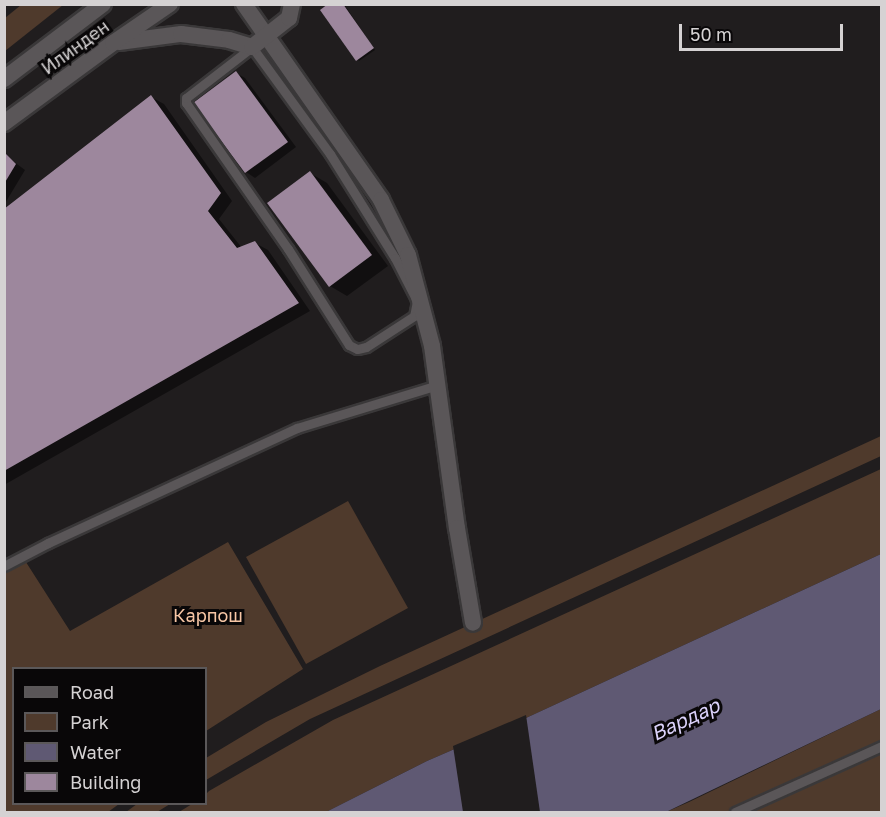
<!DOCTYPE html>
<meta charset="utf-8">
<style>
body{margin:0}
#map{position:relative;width:886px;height:817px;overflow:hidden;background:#201d1e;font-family:"Golos Text",sans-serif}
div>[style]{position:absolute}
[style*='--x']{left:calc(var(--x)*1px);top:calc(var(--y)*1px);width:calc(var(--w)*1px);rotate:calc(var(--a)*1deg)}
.green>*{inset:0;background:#4f3a2c}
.water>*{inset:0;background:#5f5973}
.pier>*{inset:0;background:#201d1e}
.shadow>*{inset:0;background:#0007}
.building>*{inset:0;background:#9d879d}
.roads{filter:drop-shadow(2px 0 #3a3839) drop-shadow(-2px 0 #3a3839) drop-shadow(0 2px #3a3839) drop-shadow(0 -2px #3a3839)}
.service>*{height:9px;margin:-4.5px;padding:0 4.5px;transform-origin:4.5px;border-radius:4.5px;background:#5a5658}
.tertiary>*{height:16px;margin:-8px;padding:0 8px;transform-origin:8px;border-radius:8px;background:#5a5658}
span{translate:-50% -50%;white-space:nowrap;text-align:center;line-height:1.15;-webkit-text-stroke:6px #090708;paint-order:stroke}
.street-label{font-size:18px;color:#d5d2d3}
.park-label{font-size:18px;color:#f7c6a5}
.water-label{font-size:20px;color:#dbd2fb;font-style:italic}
.frame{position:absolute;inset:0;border:6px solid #d5d2d3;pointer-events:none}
.legend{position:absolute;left:12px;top:667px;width:195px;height:138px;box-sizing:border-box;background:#090708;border:2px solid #5b5859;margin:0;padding:8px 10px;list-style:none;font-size:18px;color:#d5d2d3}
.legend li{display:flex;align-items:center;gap:12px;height:30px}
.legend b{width:30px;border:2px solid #5b5859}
.scale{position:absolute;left:679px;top:24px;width:164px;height:27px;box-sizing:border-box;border:3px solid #d5d2d3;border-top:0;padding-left:8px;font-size:18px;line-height:21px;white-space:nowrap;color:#d5d2d3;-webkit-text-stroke:4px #090708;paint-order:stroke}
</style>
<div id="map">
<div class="green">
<div style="clip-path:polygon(21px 5px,63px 5px,5px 51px,5px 18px)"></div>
<div style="clip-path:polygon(881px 436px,881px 456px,310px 719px,206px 780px,206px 758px,266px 722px,380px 666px)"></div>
<div style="clip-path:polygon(881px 469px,881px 554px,526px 718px,427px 761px,326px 812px,179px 812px,192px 804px,206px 804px,206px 794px,209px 791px,333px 720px)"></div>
<div style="clip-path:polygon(348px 501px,408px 608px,306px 664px,246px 557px)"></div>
<div style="clip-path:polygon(228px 542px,303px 669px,206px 731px,206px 668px,14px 668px,14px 804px,119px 804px,108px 812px,5px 812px,5px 571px,24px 559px,70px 631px)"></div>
<div style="clip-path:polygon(881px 709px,881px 812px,666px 812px,689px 802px)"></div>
<div style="clip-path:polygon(137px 804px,170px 804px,157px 812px,126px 812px)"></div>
</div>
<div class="water">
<div style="clip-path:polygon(881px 554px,881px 709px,666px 812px,326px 812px,427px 761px,526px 718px)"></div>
</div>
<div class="pier">
<div style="clip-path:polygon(526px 715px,540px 812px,463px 812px,453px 746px)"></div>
</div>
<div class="shadow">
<div style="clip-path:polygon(331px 4px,344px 4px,375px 50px,359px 61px,357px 59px)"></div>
<div style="clip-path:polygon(236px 73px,245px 78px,296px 147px,255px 178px,246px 172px)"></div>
<div style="clip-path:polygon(151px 97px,164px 104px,232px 201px,219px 219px,242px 248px,255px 243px,268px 250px,310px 311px,4px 485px,4px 211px)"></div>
<div style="clip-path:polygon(6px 156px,25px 170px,4px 205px,4px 157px)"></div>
<div style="clip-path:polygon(310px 173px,327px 183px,388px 266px,347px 296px,330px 286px)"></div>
</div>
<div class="building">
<div style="clip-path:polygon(328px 4px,343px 4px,374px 48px,356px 61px,320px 10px)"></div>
<div style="clip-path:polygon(236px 71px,288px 142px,245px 173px,193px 103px)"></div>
<div style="clip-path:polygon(151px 95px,221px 193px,208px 211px,237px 248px,255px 241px,299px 303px,4px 471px,4px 209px)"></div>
<div style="clip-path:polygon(6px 154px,16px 164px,4px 184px,4px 155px)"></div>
<div style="clip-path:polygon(310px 171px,372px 255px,329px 287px,267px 203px)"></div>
</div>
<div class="roads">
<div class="service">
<div style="--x:252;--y:47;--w:132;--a:53.9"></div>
<div style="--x:330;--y:154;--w:123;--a:58"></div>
<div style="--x:395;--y:258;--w:48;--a:62.9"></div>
<div style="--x:417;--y:301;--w:15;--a:101"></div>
<div style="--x:414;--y:316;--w:57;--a:147.1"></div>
<div style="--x:366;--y:347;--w:9;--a:167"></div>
<div style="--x:357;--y:349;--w:9;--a:-153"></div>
<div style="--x:349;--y:345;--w:114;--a:-122.4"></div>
<div style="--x:288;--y:249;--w:178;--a:-124.9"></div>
<div style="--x:186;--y:103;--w:5;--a:-90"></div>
<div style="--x:186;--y:98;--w:83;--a:-37.7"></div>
<div style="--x:4;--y:566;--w:50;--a:-27.6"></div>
<div style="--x:48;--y:543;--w:274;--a:-24.8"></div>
<div style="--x:297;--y:428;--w:147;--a:-17"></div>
<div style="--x:735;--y:812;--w:161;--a:-24.2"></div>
</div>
<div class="tertiary">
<div style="--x:244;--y:4;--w:239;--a:55"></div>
<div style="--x:381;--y:200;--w:61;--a:63.9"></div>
<div style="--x:408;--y:255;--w:94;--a:75.2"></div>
<div style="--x:432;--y:346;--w:184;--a:82.2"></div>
<div style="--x:457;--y:528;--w:96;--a:80.4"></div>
<div style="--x:119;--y:42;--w:63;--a:-7.4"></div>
<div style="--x:181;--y:34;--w:48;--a:7.1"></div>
<div style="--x:229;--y:40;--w:24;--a:17"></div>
<div style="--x:252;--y:47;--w:47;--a:-38.1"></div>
<div style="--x:289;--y:18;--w:14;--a:-78"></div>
<div style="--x:4;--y:79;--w:124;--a:-37.1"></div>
<div style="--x:4;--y:123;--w:135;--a:-36.3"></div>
<div style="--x:113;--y:43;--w:69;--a:-34.4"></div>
</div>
</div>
<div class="street-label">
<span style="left:75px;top:47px;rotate:-36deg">Илинден</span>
</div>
<div class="park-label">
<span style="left:208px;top:615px">Карпош</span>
</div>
<div class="water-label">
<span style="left:685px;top:719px;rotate:-25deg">Вардар</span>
</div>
<div class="frame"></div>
<ul class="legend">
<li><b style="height:8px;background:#5a5658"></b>Road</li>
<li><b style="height:16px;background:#4f3a2c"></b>Park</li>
<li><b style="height:16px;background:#5f5973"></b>Water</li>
<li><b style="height:16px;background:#9d879d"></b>Building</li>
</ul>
<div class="scale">50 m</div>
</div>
